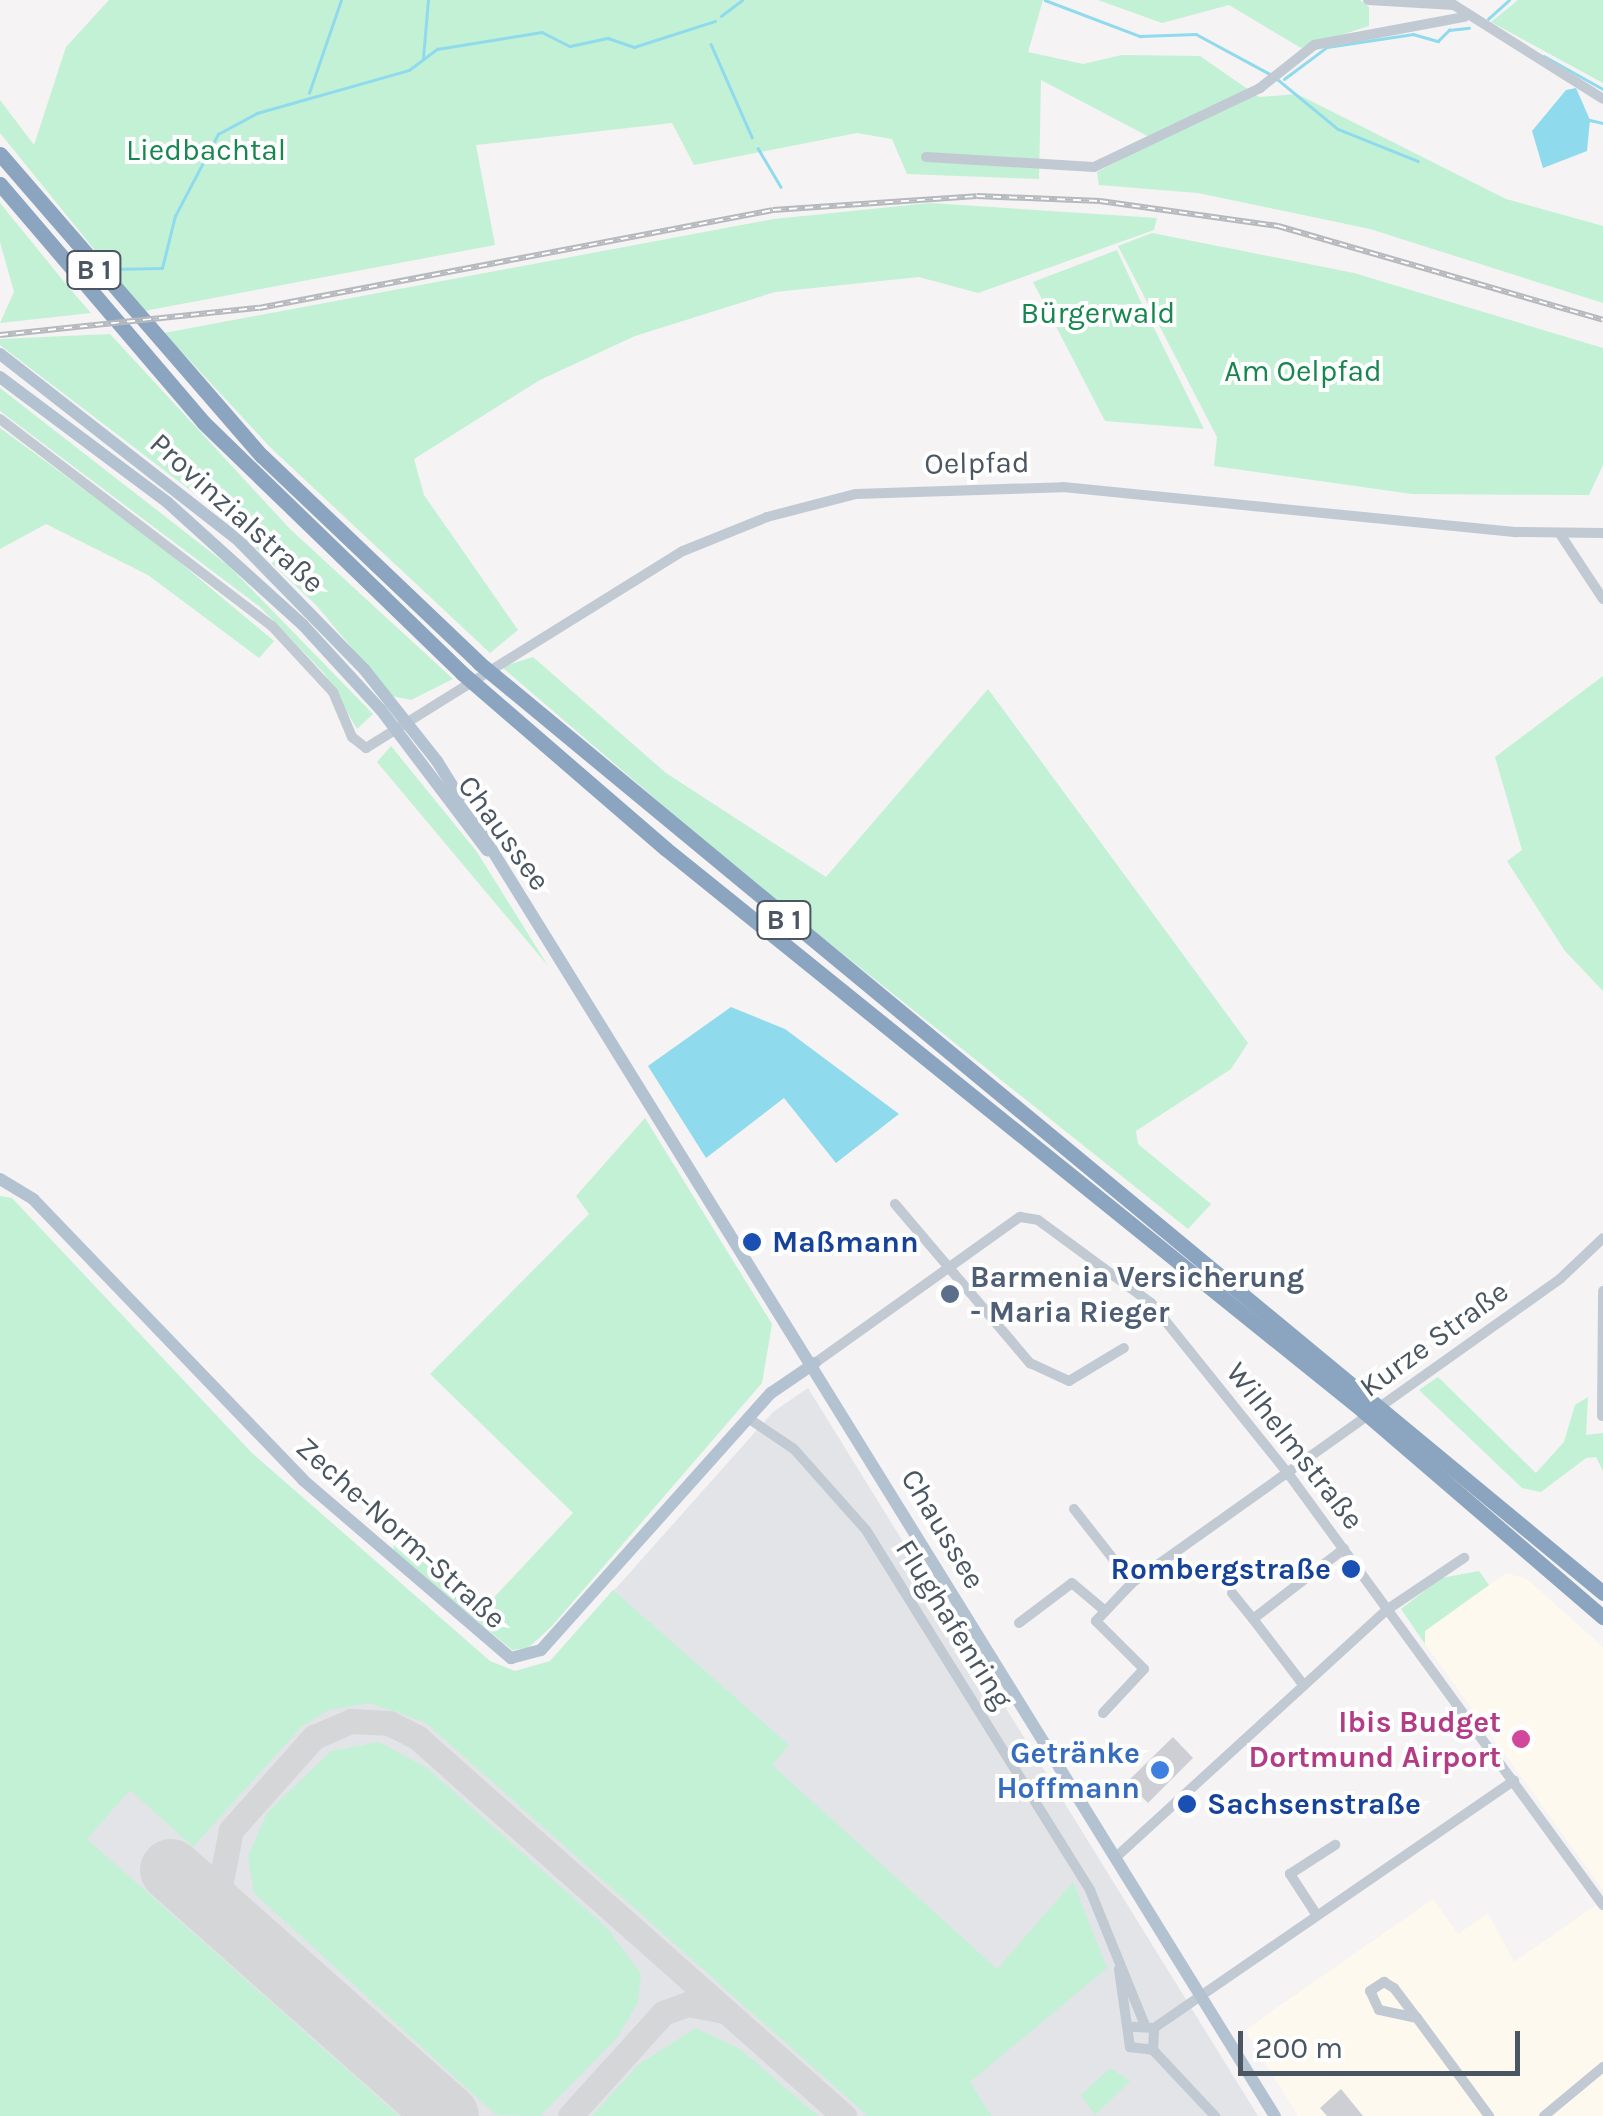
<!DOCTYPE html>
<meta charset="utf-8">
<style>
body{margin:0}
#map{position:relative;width:1603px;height:2116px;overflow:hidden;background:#f5f3f3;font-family:Karla,sans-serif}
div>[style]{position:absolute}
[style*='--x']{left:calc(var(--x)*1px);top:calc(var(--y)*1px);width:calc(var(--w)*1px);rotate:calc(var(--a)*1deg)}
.commercial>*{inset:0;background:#fdf9ef}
.airport>*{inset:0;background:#e2e4e7}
.green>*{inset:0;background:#c3f1d5}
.water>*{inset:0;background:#90daee}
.stream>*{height:2.5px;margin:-1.25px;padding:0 1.25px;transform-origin:1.25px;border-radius:1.25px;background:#90daee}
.taxiway>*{height:25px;margin:-12.5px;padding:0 12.5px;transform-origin:12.5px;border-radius:12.5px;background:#d5d6d8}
.runway>*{height:62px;margin:-31px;padding:0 31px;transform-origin:31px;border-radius:31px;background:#d5d6d8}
.building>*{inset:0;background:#cdcfd5}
.minor>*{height:10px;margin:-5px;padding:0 5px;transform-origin:5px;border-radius:5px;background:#c1cad2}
.major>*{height:12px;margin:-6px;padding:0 6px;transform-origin:6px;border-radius:6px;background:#b3c2d1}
.highway>*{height:15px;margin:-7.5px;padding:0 7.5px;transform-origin:7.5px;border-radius:7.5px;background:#8ba5c1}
.rail>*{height:6px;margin-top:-3px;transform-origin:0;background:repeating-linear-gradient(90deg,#fff 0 8px,#b5b8bd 0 16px);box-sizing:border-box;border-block:2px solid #b5b8bd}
.dots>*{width:28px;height:28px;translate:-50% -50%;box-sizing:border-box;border:5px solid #fff;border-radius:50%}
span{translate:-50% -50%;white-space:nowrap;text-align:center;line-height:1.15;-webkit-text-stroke:8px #fff;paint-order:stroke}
.shield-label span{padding:2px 8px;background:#fff;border:2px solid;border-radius:8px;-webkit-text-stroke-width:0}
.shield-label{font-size:28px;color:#4a5661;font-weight:700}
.park-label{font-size:30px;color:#17864f}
.street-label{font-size:30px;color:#4a5661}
.transit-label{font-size:30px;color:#164399;font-weight:700}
.left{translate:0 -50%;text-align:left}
.right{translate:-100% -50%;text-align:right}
.service-label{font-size:30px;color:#4e5e75;font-weight:700}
.hotel-label{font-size:30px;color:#b23c85;font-weight:700}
.shop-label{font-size:30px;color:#366cbe;font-weight:700}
.scale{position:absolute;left:1238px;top:2031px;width:282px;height:45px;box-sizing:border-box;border:5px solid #4a5661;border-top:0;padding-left:12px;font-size:30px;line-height:35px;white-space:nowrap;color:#4a5661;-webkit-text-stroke:8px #fff;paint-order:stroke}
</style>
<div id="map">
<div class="commercial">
<div style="clip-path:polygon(1506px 1573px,1527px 1579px,1603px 1647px,1603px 1890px,1425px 1644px,1424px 1632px)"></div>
<div style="clip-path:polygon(1433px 1899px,1458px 1934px,1488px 1913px,1514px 1962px,1603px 1900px,1603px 2116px,1298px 2116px,1245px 2030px)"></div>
</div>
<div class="airport">
<div style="clip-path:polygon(0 1200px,254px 1461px,414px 1604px,508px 1675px,544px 1669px,773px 1412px,808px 1388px,1258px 2116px,0 2116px)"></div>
</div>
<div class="green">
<div style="clip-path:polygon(109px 0,1043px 0,1028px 52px,1083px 64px,1122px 55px,1200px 56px,1259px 97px,1297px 94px,1506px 199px,1603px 226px,1603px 303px,1370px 229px,1198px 193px,1099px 185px,1097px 172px,1157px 141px,1041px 80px,1039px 179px,907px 174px,892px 139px,857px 133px,694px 165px,672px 123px,476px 145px,495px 245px,144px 311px,0 133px,0 100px,34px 145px,66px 47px)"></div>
<div style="clip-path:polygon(1098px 0,1360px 0,1369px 7px,1369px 26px,1301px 48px,1229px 5px,1162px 23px)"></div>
<div style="clip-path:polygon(1518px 0,1603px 0,1603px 83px,1491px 22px)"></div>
<div style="clip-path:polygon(0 203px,70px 289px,91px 313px,0 323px,14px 292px,0 242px)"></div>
<div style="clip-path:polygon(930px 203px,1157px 218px,1154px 230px,978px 293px,919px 277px,775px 292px,635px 336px,540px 380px,414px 459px,424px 495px,518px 630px,490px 653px,272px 449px,164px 333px,774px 219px)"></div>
<div style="clip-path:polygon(1152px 233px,1354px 273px,1603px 348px,1603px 465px,1589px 495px,1412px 494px,1214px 466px,1217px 437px,1118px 246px)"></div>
<div style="clip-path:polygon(1117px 250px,1141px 302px,1204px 429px,1105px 421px,1033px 282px)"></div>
<div style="clip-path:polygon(110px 334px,290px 529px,453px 679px,411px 700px,392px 696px,316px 605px,211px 506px,0 345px,0 339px)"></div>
<div style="clip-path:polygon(0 388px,230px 567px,373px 714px,357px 729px,324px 673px,260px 607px,0 411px)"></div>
<div style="clip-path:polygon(0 428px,153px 540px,274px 641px,259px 658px,148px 575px,46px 524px,0 549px)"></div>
<div style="clip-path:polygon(533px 657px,666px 773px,826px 877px,988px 689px,1248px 1043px,1231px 1069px,1136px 1131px,1138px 1144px,1211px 1204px,1188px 1229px,744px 875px,502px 667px)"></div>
<div style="clip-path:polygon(1603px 676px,1603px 991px,1565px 951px,1507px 861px,1522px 850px,1495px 757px)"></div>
<div style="clip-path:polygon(391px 746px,477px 852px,548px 966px,377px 762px)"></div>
<div style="clip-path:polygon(645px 1118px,772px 1324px,762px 1383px,552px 1626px,528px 1648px,512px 1650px,394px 1553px,393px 1539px,484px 1608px,573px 1513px,430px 1374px,589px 1214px,576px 1196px)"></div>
<div style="clip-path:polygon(0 1196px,12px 1198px,252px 1453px,490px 1661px,515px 1671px,550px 1661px,613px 1590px,789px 1745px,772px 1765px,997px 1969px,1073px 1882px,1107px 1968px,970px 2082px,991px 2116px,868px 2116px,425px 1722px,369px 1703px,329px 1710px,302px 1726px,193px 1847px,130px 1790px,87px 1839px,399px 2116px,0 2116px)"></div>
<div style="clip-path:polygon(1438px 1377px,1536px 1473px,1564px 1442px,1575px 1405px,1588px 1397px,1586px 1435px,1603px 1433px,1603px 1471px,1596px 1457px,1586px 1458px,1541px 1492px,1522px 1488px,1419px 1390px)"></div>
<div style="clip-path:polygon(1479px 1571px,1489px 1585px,1425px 1631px,1425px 1644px,1401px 1609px,1441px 1578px)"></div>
<div style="clip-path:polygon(379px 1742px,427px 1768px,607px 1928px,641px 1974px,638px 2002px,616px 2039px,540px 2116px,496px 2115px,254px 1893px,248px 1856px,267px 1813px,331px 1751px)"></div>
<div style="clip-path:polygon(696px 2028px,740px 2049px,818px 2116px,592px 2116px,639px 2064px)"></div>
<div style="clip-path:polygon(1110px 2068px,1130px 2081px,1095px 2115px,1081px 2095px)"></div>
</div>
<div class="water">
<div style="clip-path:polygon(1576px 88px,1590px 120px,1587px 151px,1543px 168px,1532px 131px,1566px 90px)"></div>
<div style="clip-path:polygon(731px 1007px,785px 1029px,899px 1114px,836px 1163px,784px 1098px,706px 1158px,648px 1066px)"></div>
</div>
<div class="stream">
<div style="--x:1045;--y:0;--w:102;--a:20.8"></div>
<div style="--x:1140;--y:36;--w:56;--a:-2"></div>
<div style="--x:1196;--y:34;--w:84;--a:28.4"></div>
<div style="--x:721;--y:16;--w:26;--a:-37"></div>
<div style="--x:1488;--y:19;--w:28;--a:-42"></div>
<div style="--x:711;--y:44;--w:102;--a:66.2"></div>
<div style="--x:1544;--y:56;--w:68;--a:29.2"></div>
<div style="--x:423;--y:58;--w:58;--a:-85.1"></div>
<div style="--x:1276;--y:78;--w:80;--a:39.4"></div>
<div style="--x:1338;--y:129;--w:86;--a:21.8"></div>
<div style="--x:1284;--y:79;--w:54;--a:-36.7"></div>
<div style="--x:1327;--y:47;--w:87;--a:-8.6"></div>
<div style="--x:1413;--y:34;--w:26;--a:16"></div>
<div style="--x:1438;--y:41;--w:16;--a:-45"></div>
<div style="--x:1449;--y:30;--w:20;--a:-6"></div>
<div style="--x:309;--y:93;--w:98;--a:-71"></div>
<div style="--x:1590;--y:120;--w:13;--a:13"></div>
<div style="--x:758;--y:148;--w:45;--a:59.5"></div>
<div style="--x:111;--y:269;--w:51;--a:-1.1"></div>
<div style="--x:162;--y:268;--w:54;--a:-76"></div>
<div style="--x:175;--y:216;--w:93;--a:-62.3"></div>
<div style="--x:218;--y:134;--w:44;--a:-28.3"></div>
<div style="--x:257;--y:113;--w:158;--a:-15.8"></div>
<div style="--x:409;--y:70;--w:35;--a:-37"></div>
<div style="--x:437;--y:49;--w:106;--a:-9.2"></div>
<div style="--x:542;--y:32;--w:31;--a:27"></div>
<div style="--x:570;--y:46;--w:39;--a:-12"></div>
<div style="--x:608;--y:38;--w:28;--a:19"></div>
<div style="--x:634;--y:47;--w:85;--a:-17.8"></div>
</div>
<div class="taxiway">
<div style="--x:247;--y:1938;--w:59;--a:-117.4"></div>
<div style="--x:220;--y:1886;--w:57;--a:-78.9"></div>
<div style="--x:231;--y:1830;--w:125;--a:-48.3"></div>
<div style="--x:314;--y:1737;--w:40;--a:-23.4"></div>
<div style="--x:351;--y:1721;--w:38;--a:3"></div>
<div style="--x:389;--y:1723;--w:33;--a:27"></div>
<div style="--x:418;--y:1738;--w:570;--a:41.58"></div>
<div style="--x:570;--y:2116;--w:139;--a:-47.9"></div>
<div style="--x:663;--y:2013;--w:27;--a:-20"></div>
<div style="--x:688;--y:2004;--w:37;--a:11"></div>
</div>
<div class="runway">
<div style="--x:171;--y:1870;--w:370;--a:41.6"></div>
</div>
<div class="building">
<div style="clip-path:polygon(1173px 1737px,1193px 1758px,1148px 1803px,1127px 1782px)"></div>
<div style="clip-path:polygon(1341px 2089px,1363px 2116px,1327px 2116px,1320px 2108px)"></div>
</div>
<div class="minor">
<div style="--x:1368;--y:0;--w:86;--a:3.3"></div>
<div style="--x:1454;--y:5;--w:176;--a:32.2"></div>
<div style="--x:926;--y:157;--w:168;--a:3.4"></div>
<div style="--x:1094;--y:167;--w:184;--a:-25.4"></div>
<div style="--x:1260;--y:88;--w:69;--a:-38.5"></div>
<div style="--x:1314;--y:45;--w:153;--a:-10.6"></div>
<div style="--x:0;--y:419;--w:342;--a:37.3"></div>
<div style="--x:272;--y:626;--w:90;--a:47.3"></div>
<div style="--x:333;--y:692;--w:49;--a:67.1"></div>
<div style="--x:352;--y:737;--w:18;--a:38"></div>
<div style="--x:366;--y:748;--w:373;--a:-31.9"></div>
<div style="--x:683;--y:551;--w:91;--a:-22"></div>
<div style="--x:767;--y:517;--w:92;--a:-14.5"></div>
<div style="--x:856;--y:494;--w:207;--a:-1.9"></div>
<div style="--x:1063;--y:487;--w:456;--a:5.7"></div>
<div style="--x:1517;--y:532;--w:86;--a:0.7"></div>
<div style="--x:1560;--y:534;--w:78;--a:56.5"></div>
<div style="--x:895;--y:1204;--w:209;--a:49.7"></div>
<div style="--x:1030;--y:1363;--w:43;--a:24.8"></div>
<div style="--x:1069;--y:1381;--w:64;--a:-31"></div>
<div style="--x:815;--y:1363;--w:252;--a:-35.5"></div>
<div style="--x:1020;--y:1217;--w:18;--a:9"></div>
<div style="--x:1038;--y:1220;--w:140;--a:36.3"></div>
<div style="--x:1151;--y:1303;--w:222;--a:51.2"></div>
<div style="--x:1290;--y:1476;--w:531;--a:53.89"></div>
<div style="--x:1602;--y:1416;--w:125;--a:-89.5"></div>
<div style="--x:748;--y:1418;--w:55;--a:34"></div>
<div style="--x:794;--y:1449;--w:108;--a:48.4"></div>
<div style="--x:866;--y:1530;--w:424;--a:58.1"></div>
<div style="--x:1090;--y:1890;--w:144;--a:67.9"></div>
<div style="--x:1074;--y:1509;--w:94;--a:51.9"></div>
<div style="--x:1132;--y:1583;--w:525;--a:-35.39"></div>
<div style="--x:1560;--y:1279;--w:59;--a:-43.6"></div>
<div style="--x:1232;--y:1593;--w:33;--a:51"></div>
<div style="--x:1253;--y:1619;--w:115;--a:-37.6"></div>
<div style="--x:1253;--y:1619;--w:81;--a:52.6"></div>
<div style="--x:1019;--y:1623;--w:66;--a:-37"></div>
<div style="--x:1072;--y:1583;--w:42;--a:40.2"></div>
<div style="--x:1103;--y:1713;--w:60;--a:-47"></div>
<div style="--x:1144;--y:1669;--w:68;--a:-135"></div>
<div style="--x:1096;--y:1621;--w:52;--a:-46.5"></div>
<div style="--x:1115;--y:1858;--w:369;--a:-42.4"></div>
<div style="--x:1388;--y:1609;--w:92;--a:-33.9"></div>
<div style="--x:1316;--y:1914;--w:48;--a:-123"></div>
<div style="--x:1290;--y:1874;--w:54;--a:-32.8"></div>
<div style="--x:1119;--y:1969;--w:79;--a:82"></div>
<div style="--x:1130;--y:2047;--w:23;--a:7"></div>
<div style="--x:1153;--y:2050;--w:22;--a:-87"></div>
<div style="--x:1154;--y:2028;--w:22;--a:-177"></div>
<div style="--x:1417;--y:2018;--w:39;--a:-168"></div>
<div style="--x:1379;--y:2010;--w:21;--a:-115"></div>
<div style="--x:1370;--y:1991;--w:17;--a:-33"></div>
<div style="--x:1384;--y:1982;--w:12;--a:31"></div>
<div style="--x:1394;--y:1988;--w:38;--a:53"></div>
<div style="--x:1417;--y:2018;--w:122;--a:53.7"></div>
<div style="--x:1154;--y:2028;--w:437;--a:-34.5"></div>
<div style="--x:1153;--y:2050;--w:91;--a:46.8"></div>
<div style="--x:1544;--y:2116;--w:77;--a:-39.7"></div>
</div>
<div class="major">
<div style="--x:0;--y:354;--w:303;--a:38"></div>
<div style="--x:239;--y:541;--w:179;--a:45.7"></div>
<div style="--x:364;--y:669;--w:117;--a:51.6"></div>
<div style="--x:437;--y:761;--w:1593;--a:58.27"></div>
<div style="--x:0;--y:377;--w:209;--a:36.8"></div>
<div style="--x:167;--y:502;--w:183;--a:42.1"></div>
<div style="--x:303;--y:625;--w:115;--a:47.5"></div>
<div style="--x:381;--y:710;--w:176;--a:52.9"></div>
<div style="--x:0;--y:1179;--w:39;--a:31"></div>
<div style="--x:33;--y:1199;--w:390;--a:46.1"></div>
<div style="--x:303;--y:1480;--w:274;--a:40.6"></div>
<div style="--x:511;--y:1658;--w:31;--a:-15"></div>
<div style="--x:541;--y:1650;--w:345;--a:-48.2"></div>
<div style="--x:771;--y:1393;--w:53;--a:-34.3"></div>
</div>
<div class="highway">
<div style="--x:0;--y:154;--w:400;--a:49.1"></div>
<div style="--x:262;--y:456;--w:300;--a:43.6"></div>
<div style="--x:479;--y:663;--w:1459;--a:39.6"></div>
<div style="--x:0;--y:184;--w:313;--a:49.5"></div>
<div style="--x:203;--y:422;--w:361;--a:44.1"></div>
<div style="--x:462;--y:673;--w:269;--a:40.8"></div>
<div style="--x:666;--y:849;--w:894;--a:38.87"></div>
<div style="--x:1362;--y:1410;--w:318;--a:40.7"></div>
</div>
<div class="rail">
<div style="--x:0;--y:335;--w:260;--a:-6"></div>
<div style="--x:259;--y:308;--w:523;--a:-10.79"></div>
<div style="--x:773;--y:210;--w:204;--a:-3.9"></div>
<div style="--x:977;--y:196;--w:123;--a:2.3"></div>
<div style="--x:1100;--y:201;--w:180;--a:8"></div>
<div style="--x:1278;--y:226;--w:338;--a:16.1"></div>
</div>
<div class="dots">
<div style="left:752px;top:1242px;background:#1a4fb4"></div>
<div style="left:950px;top:1294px;background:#5c6f8a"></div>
<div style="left:1351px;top:1569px;background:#1a4fb4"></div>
<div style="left:1521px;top:1739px;background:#d1479c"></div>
<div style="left:1160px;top:1770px;background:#3f7fe0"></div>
<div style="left:1187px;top:1804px;background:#1a4fb4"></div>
</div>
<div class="shield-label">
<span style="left:94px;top:270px">B 1</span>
<span style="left:784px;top:920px">B 1</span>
</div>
<div class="park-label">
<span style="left:206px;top:150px">Liedbachtal</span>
<span style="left:1098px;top:313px">Bürgerwald</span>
<span style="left:1303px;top:371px">Am Oelpfad</span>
</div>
<div class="street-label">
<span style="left:977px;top:463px;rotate:-1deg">Oelpfad</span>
<span style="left:237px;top:513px;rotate:42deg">Provinzialstraße</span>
<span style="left:504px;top:833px;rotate:54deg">Chaussee</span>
<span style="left:1434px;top:1339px;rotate:-36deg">Kurze Straße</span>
<span style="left:1295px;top:1446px;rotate:52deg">Wilhelmstraße</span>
<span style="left:943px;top:1529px;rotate:59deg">Chaussee</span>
<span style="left:401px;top:1533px;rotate:42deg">Zeche-Norm-Straße</span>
<span style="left:954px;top:1624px;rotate:58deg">Flughafenring</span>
</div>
<div class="transit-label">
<span class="left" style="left:772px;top:1242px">Maßmann</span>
<span class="right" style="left:1331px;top:1569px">Rombergstraße</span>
<span class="left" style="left:1207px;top:1804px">Sachsenstraße</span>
</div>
<div class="service-label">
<span class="left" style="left:970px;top:1294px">Barmenia Versicherung<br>- Maria Rieger</span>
</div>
<div class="hotel-label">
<span class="right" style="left:1501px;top:1739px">Ibis Budget<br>Dortmund Airport</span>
</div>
<div class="shop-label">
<span class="right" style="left:1140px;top:1770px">Getränke<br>Hoffmann</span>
</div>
<div class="scale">200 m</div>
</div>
